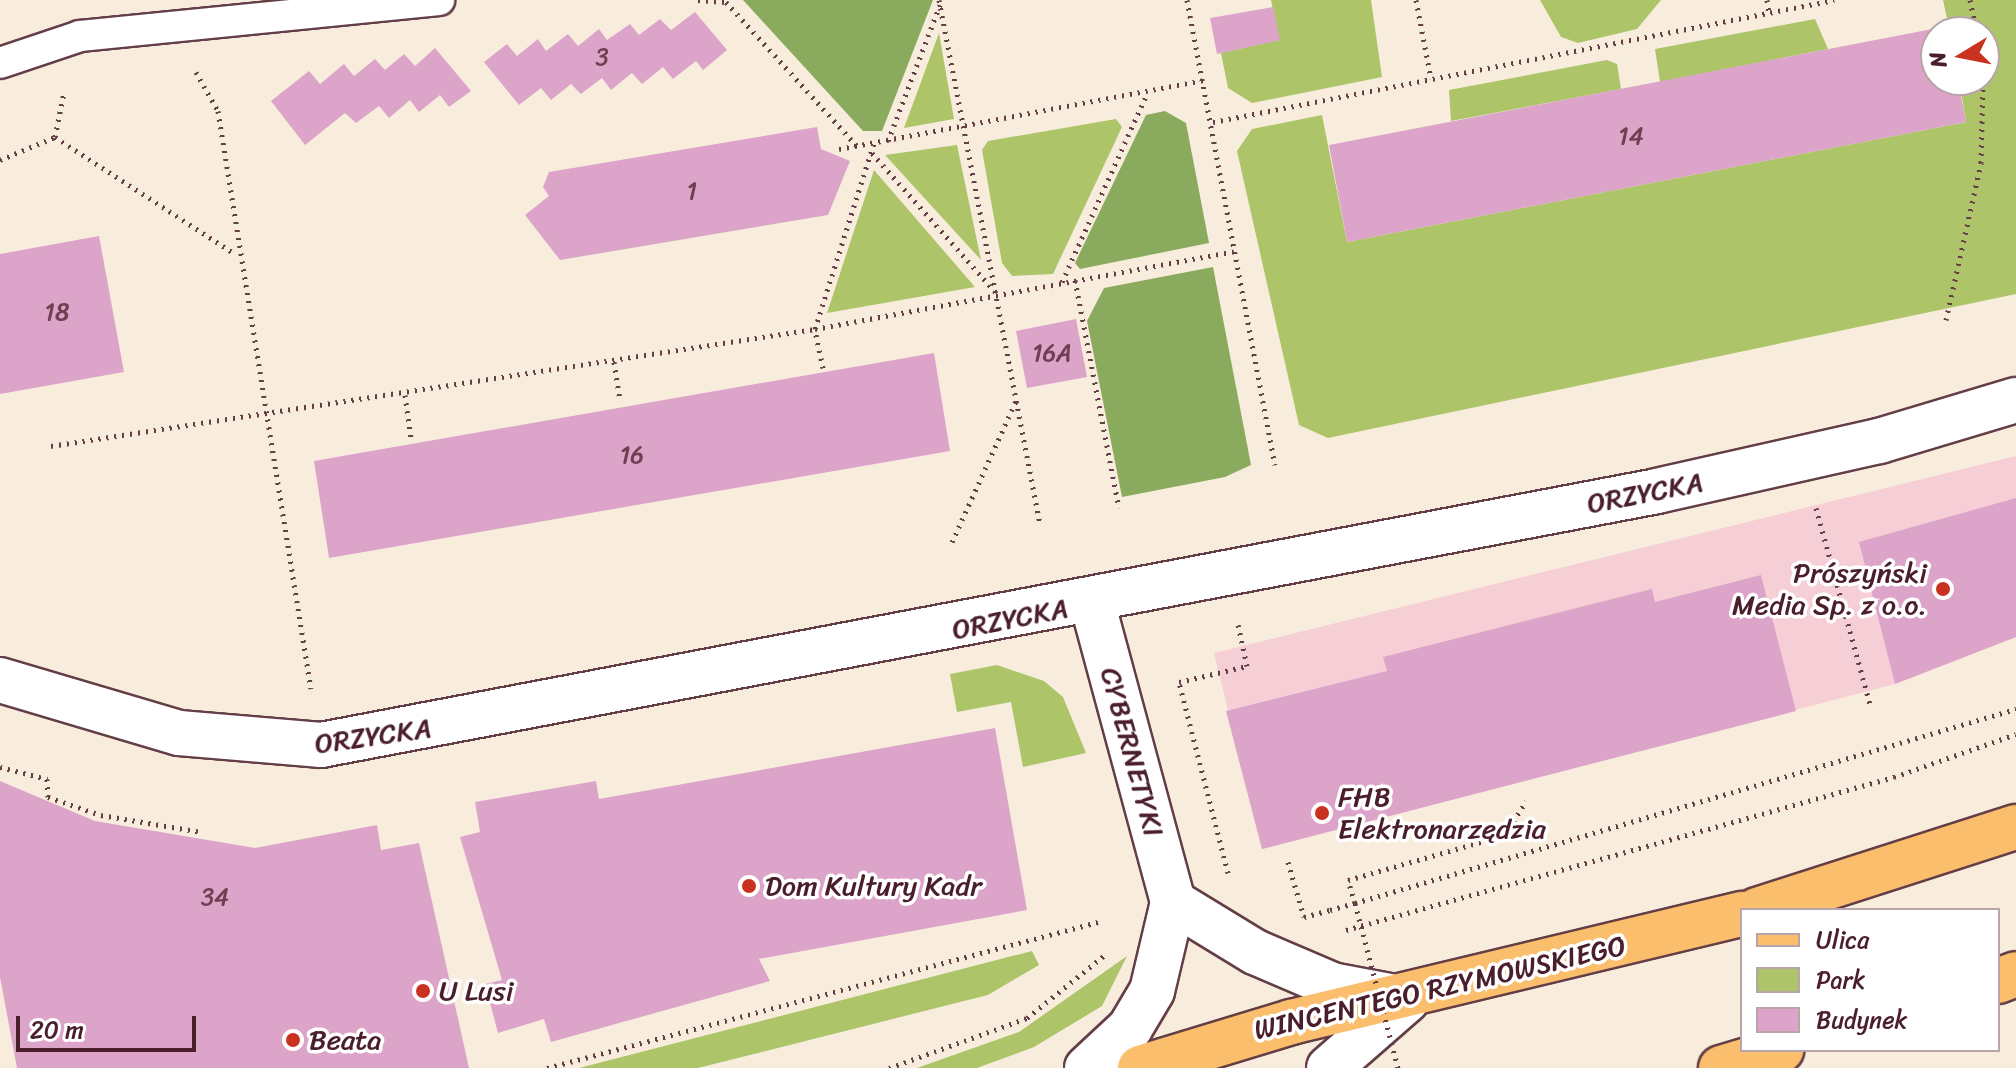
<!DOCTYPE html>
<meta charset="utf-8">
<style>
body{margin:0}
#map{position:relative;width:2016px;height:1068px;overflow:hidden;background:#f8eddd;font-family:Sriracha,sans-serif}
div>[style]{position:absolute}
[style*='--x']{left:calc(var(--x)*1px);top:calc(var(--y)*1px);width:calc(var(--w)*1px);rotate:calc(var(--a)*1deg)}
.built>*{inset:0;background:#f6cfd6}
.green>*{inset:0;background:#aec469}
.forest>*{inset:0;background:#8aaa5d}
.building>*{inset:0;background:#dca4c9}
.path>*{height:5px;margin-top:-2.5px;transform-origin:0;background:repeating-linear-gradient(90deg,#643e46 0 2px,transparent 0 8px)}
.roads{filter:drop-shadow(2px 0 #643e46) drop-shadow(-2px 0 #643e46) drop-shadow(0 2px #643e46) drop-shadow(0 -2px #643e46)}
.service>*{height:30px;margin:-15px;padding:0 15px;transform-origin:15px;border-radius:15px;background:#fff}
.minor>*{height:44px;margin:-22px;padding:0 22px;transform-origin:22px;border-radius:22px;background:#fff}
.tertiary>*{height:44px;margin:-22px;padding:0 22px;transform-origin:22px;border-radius:22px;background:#fff}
.primary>*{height:44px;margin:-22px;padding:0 22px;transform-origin:22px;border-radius:22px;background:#fabe6d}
.path-bridge>*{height:5px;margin-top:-2.5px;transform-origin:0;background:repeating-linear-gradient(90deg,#643e46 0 2px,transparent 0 8px)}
.dots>*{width:22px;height:22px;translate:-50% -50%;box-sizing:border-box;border:4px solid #fff;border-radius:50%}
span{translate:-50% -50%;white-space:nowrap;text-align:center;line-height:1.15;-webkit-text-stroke:7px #fff;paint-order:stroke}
.number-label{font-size:24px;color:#6e4052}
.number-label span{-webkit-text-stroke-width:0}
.street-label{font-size:28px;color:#4a1f2b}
.poi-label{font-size:28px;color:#4a1f2b}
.right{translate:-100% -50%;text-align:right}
.left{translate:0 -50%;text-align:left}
.legend{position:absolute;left:1740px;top:908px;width:260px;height:144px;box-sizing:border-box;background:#fff;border:2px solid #b7a5aa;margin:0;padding:10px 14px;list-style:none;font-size:24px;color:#4a1f2b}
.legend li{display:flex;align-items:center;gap:16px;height:40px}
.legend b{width:40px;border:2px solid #b7a5aa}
.north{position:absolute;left:1920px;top:16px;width:80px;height:80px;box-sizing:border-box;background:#fff;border:2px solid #b7a5aa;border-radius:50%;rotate:260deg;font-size:22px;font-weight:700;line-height:32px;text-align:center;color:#4a1f2b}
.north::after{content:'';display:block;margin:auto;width:28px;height:36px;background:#c8321e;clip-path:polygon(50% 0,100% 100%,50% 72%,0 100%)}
.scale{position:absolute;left:16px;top:1016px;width:180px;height:36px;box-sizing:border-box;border:4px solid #4a1f2b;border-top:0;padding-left:10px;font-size:24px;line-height:28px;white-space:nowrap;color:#4a1f2b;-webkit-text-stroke:6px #fff;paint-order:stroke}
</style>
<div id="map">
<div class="built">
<div style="clip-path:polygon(2016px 456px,2016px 637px,1895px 684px,1262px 849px,1214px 653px)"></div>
</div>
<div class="green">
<div style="clip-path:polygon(1271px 0,1371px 0,1382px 77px,1252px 103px,1228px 88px,1221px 53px,1279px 40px)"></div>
<div style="clip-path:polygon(1540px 0,1661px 0,1637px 29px,1578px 43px,1561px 37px)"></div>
<div style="clip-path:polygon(1943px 0,2016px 0,2016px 294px,1328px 438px,1299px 425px,1237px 151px,1252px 129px,1322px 115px,1347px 242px,1966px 122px,1959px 80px,1984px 80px,1984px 32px,1950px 32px)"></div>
<div style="clip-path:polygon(1815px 19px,1828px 49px,1660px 82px,1655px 49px)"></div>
<div style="clip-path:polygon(939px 33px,954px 119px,904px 128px)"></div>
<div style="clip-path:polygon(1607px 60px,1617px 64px,1621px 89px,1451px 121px,1449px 90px)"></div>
<div style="clip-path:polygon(1116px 119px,1122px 127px,1053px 274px,1012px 276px,1002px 263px,982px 150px,988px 141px)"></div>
<div style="clip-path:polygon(957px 145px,981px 260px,885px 155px)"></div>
<div style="clip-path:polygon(874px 170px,975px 287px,827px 313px)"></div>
<div style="clip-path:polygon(997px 665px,1044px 681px,1063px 697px,1086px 753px,1023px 767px,1011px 702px,957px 712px,950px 674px)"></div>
<div style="clip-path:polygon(1032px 951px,1039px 965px,988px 995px,698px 1068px,579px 1068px)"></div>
<div style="clip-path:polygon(1127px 956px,1102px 1006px,1034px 1047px,977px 1068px,917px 1068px,1019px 1032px)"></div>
</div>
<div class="forest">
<div style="clip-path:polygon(743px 0,933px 0,882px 131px,863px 131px)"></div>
<div style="clip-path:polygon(1165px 111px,1186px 123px,1209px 243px,1080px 269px,1075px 263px,1146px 115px)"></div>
<div style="clip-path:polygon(1213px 267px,1251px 465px,1225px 477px,1122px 497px,1087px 321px,1104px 288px)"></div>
</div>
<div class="building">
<div style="clip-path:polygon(1273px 7px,1280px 40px,1217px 54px,1210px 18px)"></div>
<div style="clip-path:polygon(695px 12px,727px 50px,703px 70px,696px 61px,673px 79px,663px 67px,642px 84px,632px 73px,611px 90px,602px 78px,581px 94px,571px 84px,551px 100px,541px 88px,519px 105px,484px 62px,507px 44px,517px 56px,538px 39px,546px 51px,568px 34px,578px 46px,599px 29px,607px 40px,630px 24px,639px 35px,660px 19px,671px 30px)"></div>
<div style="clip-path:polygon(1948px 26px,1950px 32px,1936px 32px,1936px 80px,1958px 80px,1966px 122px,1347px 242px,1329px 145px)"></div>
<div style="clip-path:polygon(435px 48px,471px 91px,449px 107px,440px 95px,419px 112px,410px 100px,389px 118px,379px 106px,356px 123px,345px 113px,305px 145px,271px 101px,309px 71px,320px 84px,344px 64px,354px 76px,375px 59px,385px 70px,404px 54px,415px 66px)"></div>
<div style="clip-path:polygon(817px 127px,821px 149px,850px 161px,828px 215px,560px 260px,525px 215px,549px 196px,543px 187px,549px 172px)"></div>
<div style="clip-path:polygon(99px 236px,124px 372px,0 394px,0 254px)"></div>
<div style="clip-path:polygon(1076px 319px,1087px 377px,1027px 388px,1016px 331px)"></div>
<div style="clip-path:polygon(934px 353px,950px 451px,329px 558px,314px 461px)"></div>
<div style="clip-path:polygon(2016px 498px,2016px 637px,1895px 684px,1859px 542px)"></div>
<div style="clip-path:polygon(1761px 575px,1796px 711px,1262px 849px,1226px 711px,1387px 671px,1383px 657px,1652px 589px,1655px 602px)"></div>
<div style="clip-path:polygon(995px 728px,1027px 910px,759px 959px,770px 981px,551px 1042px,544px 1019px,498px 1033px,485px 984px,502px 980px,460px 837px,480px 832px,475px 802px,596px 781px,599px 799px)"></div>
<div style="clip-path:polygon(0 781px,95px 821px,255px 848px,377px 825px,381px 850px,419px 843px,469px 1068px,17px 1068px,0 977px)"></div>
</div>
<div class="path">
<div style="--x:698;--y:0;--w:28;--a:4"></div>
<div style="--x:726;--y:2;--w:195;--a:47.7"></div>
<div style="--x:939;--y:0;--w:534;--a:79.09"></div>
<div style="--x:1187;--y:0;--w:473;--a:79.3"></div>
<div style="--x:1416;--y:0;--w:80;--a:79.2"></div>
<div style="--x:1767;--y:0;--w:13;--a:81"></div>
<div style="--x:1970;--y:0;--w:33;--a:78"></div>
<div style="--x:196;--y:72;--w:45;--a:60.6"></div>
<div style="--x:218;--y:111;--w:585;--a:80.86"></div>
<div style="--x:1213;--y:122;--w:633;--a:-11.11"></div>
<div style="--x:55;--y:137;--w:215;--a:33"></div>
<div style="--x:888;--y:141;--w:146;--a:-69.1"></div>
<div style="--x:839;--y:149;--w:371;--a:-10.7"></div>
<div style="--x:872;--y:153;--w:190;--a:48.4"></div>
<div style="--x:0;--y:160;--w:60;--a:-22.7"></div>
<div style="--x:55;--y:137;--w:46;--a:-78.7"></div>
<div style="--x:1075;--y:280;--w:232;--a:79.1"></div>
<div style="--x:1062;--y:282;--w:206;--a:-65.7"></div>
<div style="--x:1946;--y:320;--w:161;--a:-77.4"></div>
<div style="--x:1981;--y:163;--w:83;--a:-88.6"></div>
<div style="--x:614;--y:362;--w:39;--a:81"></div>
<div style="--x:823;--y:368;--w:40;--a:-102"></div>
<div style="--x:815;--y:329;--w:195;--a:-72.4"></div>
<div style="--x:405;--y:395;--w:43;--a:82.1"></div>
<div style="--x:51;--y:446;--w:773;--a:-8.71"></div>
<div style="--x:815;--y:329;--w:426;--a:-10.5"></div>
<div style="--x:1816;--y:508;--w:207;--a:74.6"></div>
<div style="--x:952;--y:542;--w:155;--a:-65.6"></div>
<div style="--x:0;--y:767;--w:49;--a:14.3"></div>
<div style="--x:47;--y:779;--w:18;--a:87"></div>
<div style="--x:48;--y:797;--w:56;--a:18.8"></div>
<div style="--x:101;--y:815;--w:102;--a:9.6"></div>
<div style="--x:1288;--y:862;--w:57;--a:73.8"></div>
<div style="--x:1304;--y:917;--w:27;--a:-15"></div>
<div style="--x:1330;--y:910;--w:26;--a:-16"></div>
<div style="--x:1355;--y:903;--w:24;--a:-107"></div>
<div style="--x:1348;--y:880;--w:163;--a:-16"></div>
<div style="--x:1505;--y:835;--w:40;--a:-58"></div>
<div style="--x:1228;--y:873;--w:197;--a:-104.4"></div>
<div style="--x:1179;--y:682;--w:70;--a:-13.2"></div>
<div style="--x:1247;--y:666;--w:43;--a:-102.1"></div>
<div style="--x:1346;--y:930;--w:569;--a:-15.6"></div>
<div style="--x:1894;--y:777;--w:129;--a:-19.4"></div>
<div style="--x:547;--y:1068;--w:570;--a:-14.84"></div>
<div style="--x:889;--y:1068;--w:147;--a:-19.9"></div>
<div style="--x:1027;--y:1018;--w:102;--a:-39"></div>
</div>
<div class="roads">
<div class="service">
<div style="--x:0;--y:63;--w:84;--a:-18.6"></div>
<div style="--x:80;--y:36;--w:361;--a:-5.7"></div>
</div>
<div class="minor">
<div style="--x:0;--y:680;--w:187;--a:16.5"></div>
<div style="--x:179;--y:733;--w:143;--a:4.8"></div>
<div style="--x:321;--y:745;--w:1360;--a:-10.76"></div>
<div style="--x:1657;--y:491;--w:228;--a:-12.7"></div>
<div style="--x:1879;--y:441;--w:143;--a:-16.7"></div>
<div style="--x:1173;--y:902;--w:96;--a:31.4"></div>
<div style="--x:1255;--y:952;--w:84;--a:23.2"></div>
<div style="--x:1332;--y:985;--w:69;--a:10.8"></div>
<div style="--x:1087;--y:1068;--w:59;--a:-42.9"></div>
<div style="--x:1130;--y:1028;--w:43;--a:-59.3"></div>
<div style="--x:1152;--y:991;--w:91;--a:-76.7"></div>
<div style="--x:1173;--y:902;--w:311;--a:-105.1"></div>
</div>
<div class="tertiary">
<div style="--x:1329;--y:1068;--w:103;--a:-41.1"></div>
</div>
<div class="primary">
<div style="--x:1757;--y:910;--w:272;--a:-17.8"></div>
<div style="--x:1998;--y:981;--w:19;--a:-21"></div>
<div style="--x:1140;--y:1068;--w:158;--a:-16.9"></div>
<div style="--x:1291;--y:1022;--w:464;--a:-13.5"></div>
<div style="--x:1721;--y:1068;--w:63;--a:-16.7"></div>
</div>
</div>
<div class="path-bridge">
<div style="--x:1398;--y:1068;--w:171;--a:-104.6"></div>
<div style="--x:1355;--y:903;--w:689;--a:-16.36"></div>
</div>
<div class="dots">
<div style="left:1943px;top:589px;background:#c8321e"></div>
<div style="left:1322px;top:813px;background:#c8321e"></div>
<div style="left:749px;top:886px;background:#c8321e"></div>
<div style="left:423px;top:991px;background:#c8321e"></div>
<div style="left:293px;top:1040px;background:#c8321e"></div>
</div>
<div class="number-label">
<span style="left:602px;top:58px">3</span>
<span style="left:1631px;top:137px">14</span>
<span style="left:692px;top:192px">1</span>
<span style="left:57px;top:313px">18</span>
<span style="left:1052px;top:354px">16A</span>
<span style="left:632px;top:456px">16</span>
<span style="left:215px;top:898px">34</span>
</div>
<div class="street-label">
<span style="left:1645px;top:493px;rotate:-11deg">ORZYCKA</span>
<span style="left:1010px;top:619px;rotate:-11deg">ORZYCKA</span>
<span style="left:373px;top:736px;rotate:-8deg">ORZYCKA</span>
<span style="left:1132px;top:752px;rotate:75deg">CYBERNETYKI</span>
<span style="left:1440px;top:988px;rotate:-13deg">WINCENTEGO RZYMOWSKIEGO</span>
</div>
<div class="poi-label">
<span class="right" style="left:1927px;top:589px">Prószyński<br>Media Sp. z o.o.</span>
<span class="left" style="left:1338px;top:813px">FHB<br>Elektronarzędzia</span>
<span class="left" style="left:765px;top:886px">Dom Kultury Kadr</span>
<span class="left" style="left:439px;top:991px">U Lusi</span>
<span class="left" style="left:309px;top:1040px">Beata</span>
</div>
<ul class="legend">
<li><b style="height:10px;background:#fabe6d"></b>Ulica</li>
<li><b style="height:22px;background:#aec469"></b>Park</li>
<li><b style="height:22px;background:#dca4c9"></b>Budynek</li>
</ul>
<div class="north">N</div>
<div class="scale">20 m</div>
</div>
